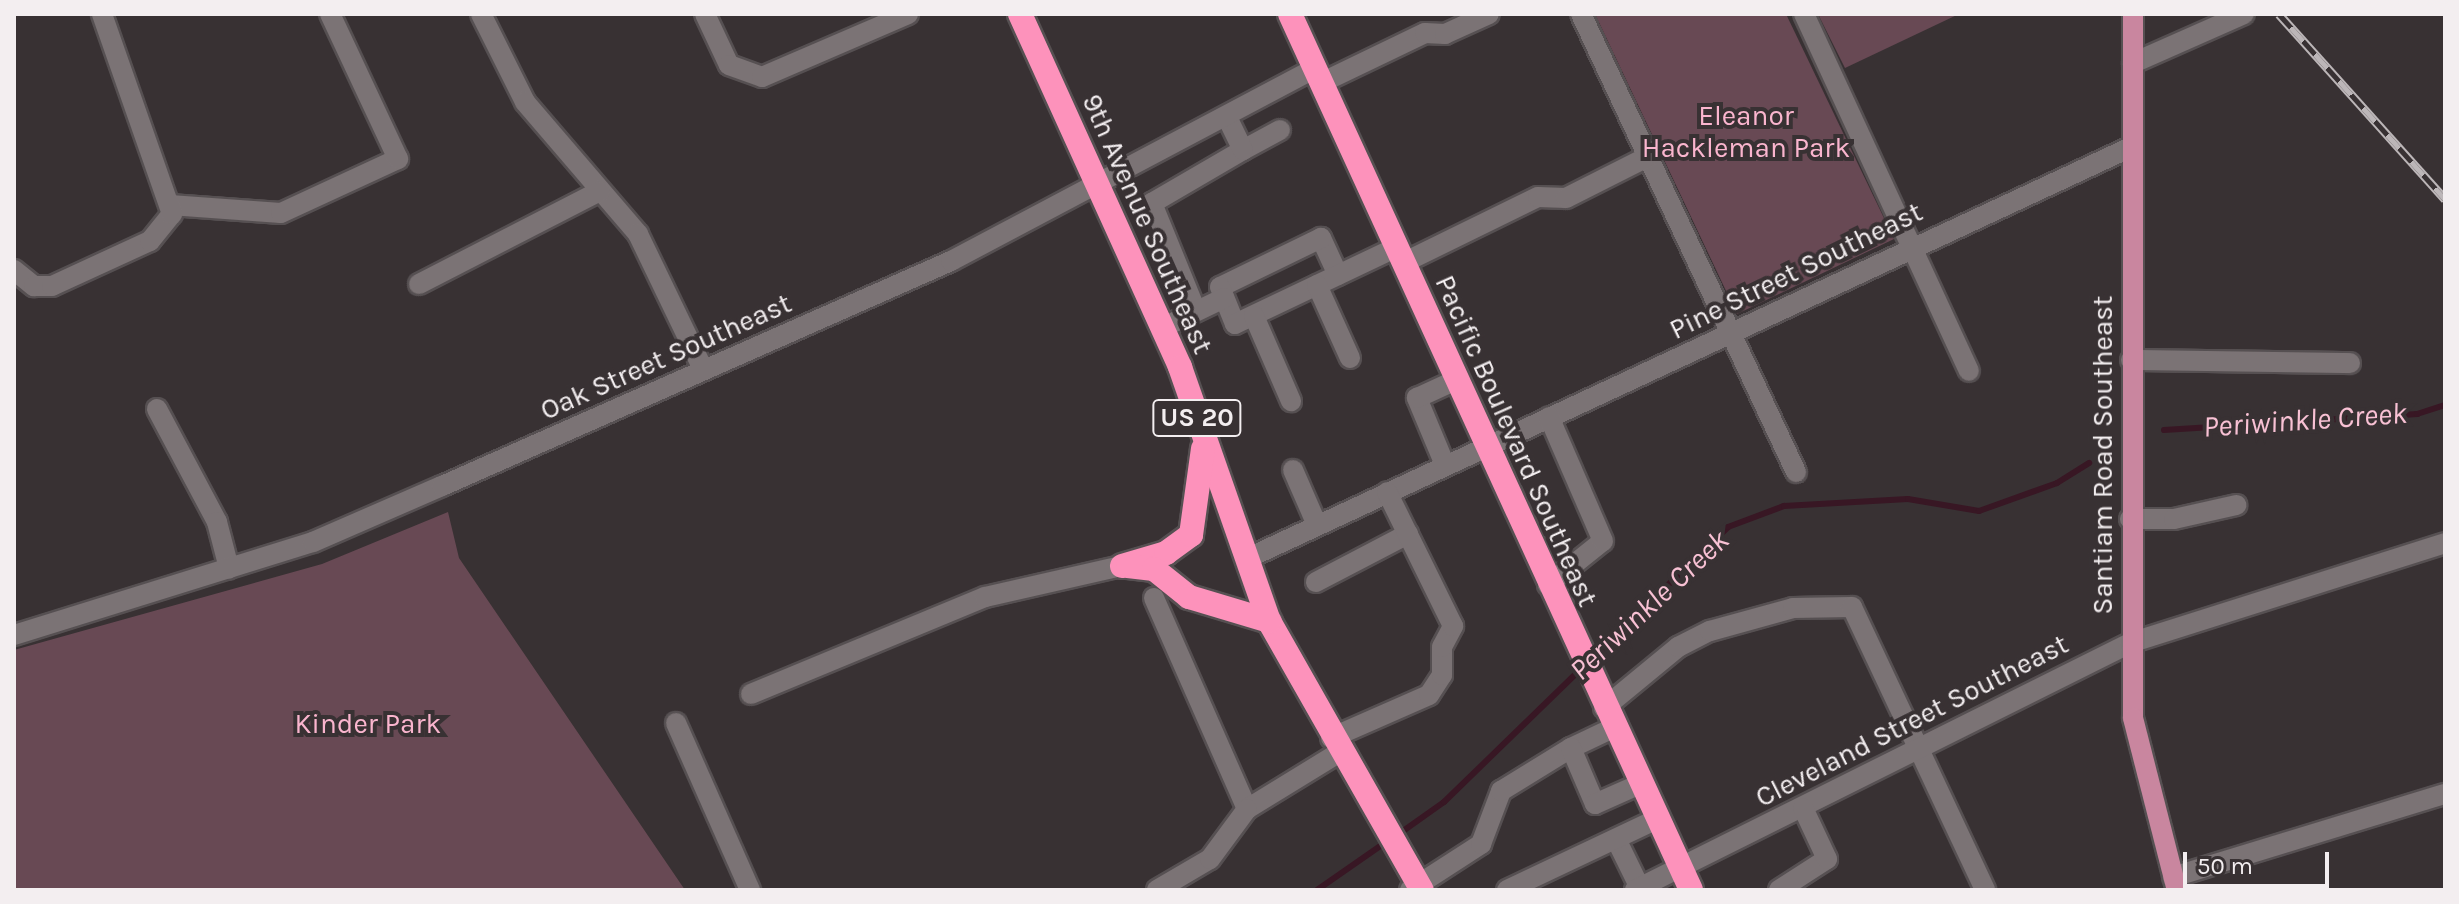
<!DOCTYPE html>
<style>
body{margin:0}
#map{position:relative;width:2459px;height:904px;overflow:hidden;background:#383133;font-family:Karla,sans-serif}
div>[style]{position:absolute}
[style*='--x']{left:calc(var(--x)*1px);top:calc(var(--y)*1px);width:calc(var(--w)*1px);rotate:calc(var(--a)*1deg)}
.green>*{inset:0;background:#684954}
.stream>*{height:6px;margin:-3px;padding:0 3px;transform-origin:3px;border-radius:3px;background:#381724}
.roads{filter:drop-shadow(2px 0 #565052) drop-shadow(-2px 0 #565052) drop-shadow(0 2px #565052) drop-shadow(0 -2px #565052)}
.minor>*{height:20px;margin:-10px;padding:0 10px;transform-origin:10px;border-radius:10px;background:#7b7375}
.major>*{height:20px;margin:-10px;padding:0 10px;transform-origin:10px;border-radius:10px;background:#c9869f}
.highway>*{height:24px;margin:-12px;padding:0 12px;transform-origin:12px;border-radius:12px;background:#fd92bb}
.rail>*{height:9px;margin-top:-4.5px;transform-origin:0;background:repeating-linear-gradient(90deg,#383133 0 18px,#bcb6b8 0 36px);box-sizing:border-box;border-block:2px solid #bcb6b8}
span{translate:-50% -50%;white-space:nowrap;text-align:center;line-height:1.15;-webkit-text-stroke:8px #383133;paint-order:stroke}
.shield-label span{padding:2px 6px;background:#383133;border:2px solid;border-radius:6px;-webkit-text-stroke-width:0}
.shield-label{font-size:26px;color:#f3eef0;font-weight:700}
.park-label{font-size:28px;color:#fab5ce}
.street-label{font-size:28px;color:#f3eef0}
.water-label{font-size:30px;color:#f8c1d4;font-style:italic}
.frame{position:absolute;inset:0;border:16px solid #f3eef0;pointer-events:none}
.scale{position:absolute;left:2183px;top:852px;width:146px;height:36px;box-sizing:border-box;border:4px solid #f3eef0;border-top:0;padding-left:10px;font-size:24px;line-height:28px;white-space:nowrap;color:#f3eef0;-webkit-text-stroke:6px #383133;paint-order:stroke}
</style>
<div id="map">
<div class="green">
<div style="clip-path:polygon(1595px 14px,1786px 14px,1894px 239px,1737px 314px)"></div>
<div style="clip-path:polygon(1818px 14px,1959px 14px,1845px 68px)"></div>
<div style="clip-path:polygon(448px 512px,459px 558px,685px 890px,14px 890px,14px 650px,322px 564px)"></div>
</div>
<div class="stream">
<div style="--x:2164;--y:430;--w:254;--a:-3.6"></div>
<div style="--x:2417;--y:414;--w:29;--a:-18"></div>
<div style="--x:1591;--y:659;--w:190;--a:-43.9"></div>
<div style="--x:1728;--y:527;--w:60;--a:-20.6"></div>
<div style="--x:1784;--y:506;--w:124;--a:-3.2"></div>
<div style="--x:1908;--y:499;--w:72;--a:9.6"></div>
<div style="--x:1979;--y:511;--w:83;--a:-19.7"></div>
<div style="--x:2057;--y:483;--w:38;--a:-32"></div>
<div style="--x:1396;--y:836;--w:59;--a:-35.3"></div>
<div style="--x:1444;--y:802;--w:194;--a:-44.2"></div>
<div style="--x:1317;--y:890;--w:84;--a:-34.8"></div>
</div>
<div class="roads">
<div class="minor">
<div style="--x:481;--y:14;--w:98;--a:63.4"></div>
<div style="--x:525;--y:102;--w:174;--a:49.4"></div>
<div style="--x:638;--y:234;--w:150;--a:64.3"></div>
<div style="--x:705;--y:14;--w:56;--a:64.8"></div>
<div style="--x:729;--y:65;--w:35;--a:20"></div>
<div style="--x:762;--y:77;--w:159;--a:-23.3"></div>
<div style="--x:1581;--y:14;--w:506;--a:64.85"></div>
<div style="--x:1804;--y:14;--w:393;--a:65.2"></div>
<div style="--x:2133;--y:63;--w:121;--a:-23.8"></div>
<div style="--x:1321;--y:83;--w:115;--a:-25.7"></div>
<div style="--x:1425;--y:33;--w:20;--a:3"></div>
<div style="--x:1445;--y:34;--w:48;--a:-24.4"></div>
<div style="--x:1243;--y:150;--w:42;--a:-28.4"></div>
<div style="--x:170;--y:205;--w:111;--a:4.1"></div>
<div style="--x:281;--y:213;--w:129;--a:-24.8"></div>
<div style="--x:398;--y:159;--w:160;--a:-115.1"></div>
<div style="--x:1403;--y:263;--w:150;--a:-26.1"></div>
<div style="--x:1538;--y:197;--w:28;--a:2"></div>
<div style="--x:1566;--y:198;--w:91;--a:-26.8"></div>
<div style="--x:14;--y:270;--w:26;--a:39"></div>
<div style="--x:34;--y:286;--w:18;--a:0"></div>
<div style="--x:52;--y:286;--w:108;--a:-24.7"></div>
<div style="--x:150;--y:241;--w:35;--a:-51"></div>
<div style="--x:172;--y:214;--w:212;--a:-109.3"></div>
<div style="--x:1338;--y:275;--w:41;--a:-114.7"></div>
<div style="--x:1321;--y:238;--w:112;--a:154.1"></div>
<div style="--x:1220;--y:287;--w:40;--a:68"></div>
<div style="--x:1235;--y:324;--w:177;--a:-25.4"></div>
<div style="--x:419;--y:284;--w:203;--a:-27.2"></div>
<div style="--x:1317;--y:285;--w:80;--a:65.7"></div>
<div style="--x:1196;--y:311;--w:117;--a:-112.2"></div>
<div style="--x:1152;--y:203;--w:105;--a:-30.2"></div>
<div style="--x:1243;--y:150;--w:37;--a:-116"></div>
<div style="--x:1254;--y:316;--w:93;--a:66.5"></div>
<div style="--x:1162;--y:328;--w:69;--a:-25.8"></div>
<div style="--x:2131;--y:360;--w:219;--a:0.8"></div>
<div style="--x:157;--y:409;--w:128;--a:62"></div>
<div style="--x:217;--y:522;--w:48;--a:75.4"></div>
<div style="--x:1445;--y:465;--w:73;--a:-112.7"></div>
<div style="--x:1417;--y:398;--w:43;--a:-24.8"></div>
<div style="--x:1293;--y:470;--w:60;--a:66.4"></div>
<div style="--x:2130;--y:519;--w:44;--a:0"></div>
<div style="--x:2174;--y:519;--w:64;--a:-12.7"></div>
<div style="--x:1246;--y:559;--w:976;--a:-24.96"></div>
<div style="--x:1316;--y:582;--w:104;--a:-27.6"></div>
<div style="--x:1548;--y:585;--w:70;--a:-38.7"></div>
<div style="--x:1603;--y:541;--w:135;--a:-113.5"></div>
<div style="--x:1154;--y:598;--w:231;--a:66.2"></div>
<div style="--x:1247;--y:809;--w:109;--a:-31.5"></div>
<div style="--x:14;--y:635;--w:313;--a:-17.3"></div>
<div style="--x:313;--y:542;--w:141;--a:-23.5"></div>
<div style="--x:442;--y:486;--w:557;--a:-23.85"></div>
<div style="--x:951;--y:261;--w:412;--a:-27.9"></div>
<div style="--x:751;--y:694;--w:253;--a:-22.5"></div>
<div style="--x:985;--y:597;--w:140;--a:-12.8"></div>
<div style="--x:1604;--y:708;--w:96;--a:-39.5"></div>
<div style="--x:1678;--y:647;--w:36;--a:-27"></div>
<div style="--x:1710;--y:631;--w:86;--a:-15.5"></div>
<div style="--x:1793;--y:608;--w:59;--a:-1"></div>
<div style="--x:1852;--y:607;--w:313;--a:64.8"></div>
<div style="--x:676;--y:723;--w:183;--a:66.1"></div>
<div style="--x:1331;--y:738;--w:107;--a:-23.7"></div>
<div style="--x:1429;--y:695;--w:24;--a:-57"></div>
<div style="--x:1442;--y:675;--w:28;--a:-90"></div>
<div style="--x:1442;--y:647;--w:24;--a:-62"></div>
<div style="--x:1453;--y:626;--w:149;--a:-116.2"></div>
<div style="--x:1571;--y:748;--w:47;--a:-25.5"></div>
<div style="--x:1616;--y:839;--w:55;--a:63.9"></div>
<div style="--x:2173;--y:877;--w:284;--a:-17"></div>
<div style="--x:1157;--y:890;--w:61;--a:-30.3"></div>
<div style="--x:1210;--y:859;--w:62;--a:-53.5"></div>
<div style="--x:1410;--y:890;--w:85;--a:-32.9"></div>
<div style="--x:1481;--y:844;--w:57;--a:-69.3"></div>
<div style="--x:1501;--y:791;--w:82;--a:-31.6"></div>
<div style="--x:1571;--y:748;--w:61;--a:66.8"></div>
<div style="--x:1595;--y:804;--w:49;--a:-24"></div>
<div style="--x:1507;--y:890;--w:166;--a:-25.3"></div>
<div style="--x:1635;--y:890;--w:553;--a:-26.52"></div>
<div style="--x:2130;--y:643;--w:330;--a:-17.6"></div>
<div style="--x:1779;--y:890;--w:57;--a:-32.9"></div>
<div style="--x:1827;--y:859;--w:56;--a:-115.2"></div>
</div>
<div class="major">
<div style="--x:2133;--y:14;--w:704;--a:90"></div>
<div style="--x:2133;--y:718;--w:178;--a:75.7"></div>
</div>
<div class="highway">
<div style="--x:1020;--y:14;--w:388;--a:65.6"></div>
<div style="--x:1180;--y:367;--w:269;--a:70.7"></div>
<div style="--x:1269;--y:621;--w:309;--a:60.4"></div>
<div style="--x:1290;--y:14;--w:963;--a:65.4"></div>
<div style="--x:1122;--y:566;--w:46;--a:-16.5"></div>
<div style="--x:1166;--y:553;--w:31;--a:-36"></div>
<div style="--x:1191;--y:535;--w:87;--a:-82.1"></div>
<div style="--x:1128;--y:566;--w:26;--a:7"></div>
<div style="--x:1154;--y:569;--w:45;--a:38.7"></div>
<div style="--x:1189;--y:597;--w:84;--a:16.7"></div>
</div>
</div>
<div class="rail">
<div style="--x:2279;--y:14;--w:249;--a:48.1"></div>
</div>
<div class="shield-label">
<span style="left:1197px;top:418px">US 20</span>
</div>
<div class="park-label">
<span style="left:1746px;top:132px">Eleanor<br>Hackleman Park</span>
<span style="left:368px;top:724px">Kinder Park</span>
</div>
<div class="street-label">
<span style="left:1147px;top:224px;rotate:66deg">9th Avenue Southeast</span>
<span style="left:1796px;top:271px;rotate:-26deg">Pine Street Southeast</span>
<span style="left:666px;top:357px;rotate:-24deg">Oak Street Southeast</span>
<span style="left:1516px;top:441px;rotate:66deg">Pacific Boulevard Southeast</span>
<span style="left:2103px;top:455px;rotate:-90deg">Santiam Road Southeast</span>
<span style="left:1912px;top:721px;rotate:-27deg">Cleveland Street Southeast</span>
</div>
<div class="water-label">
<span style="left:2305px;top:420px;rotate:-4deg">Periwinkle Creek</span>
<span style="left:1649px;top:605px;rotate:-43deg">Periwinkle Creek</span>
</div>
<div class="frame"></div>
<div class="scale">50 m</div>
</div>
